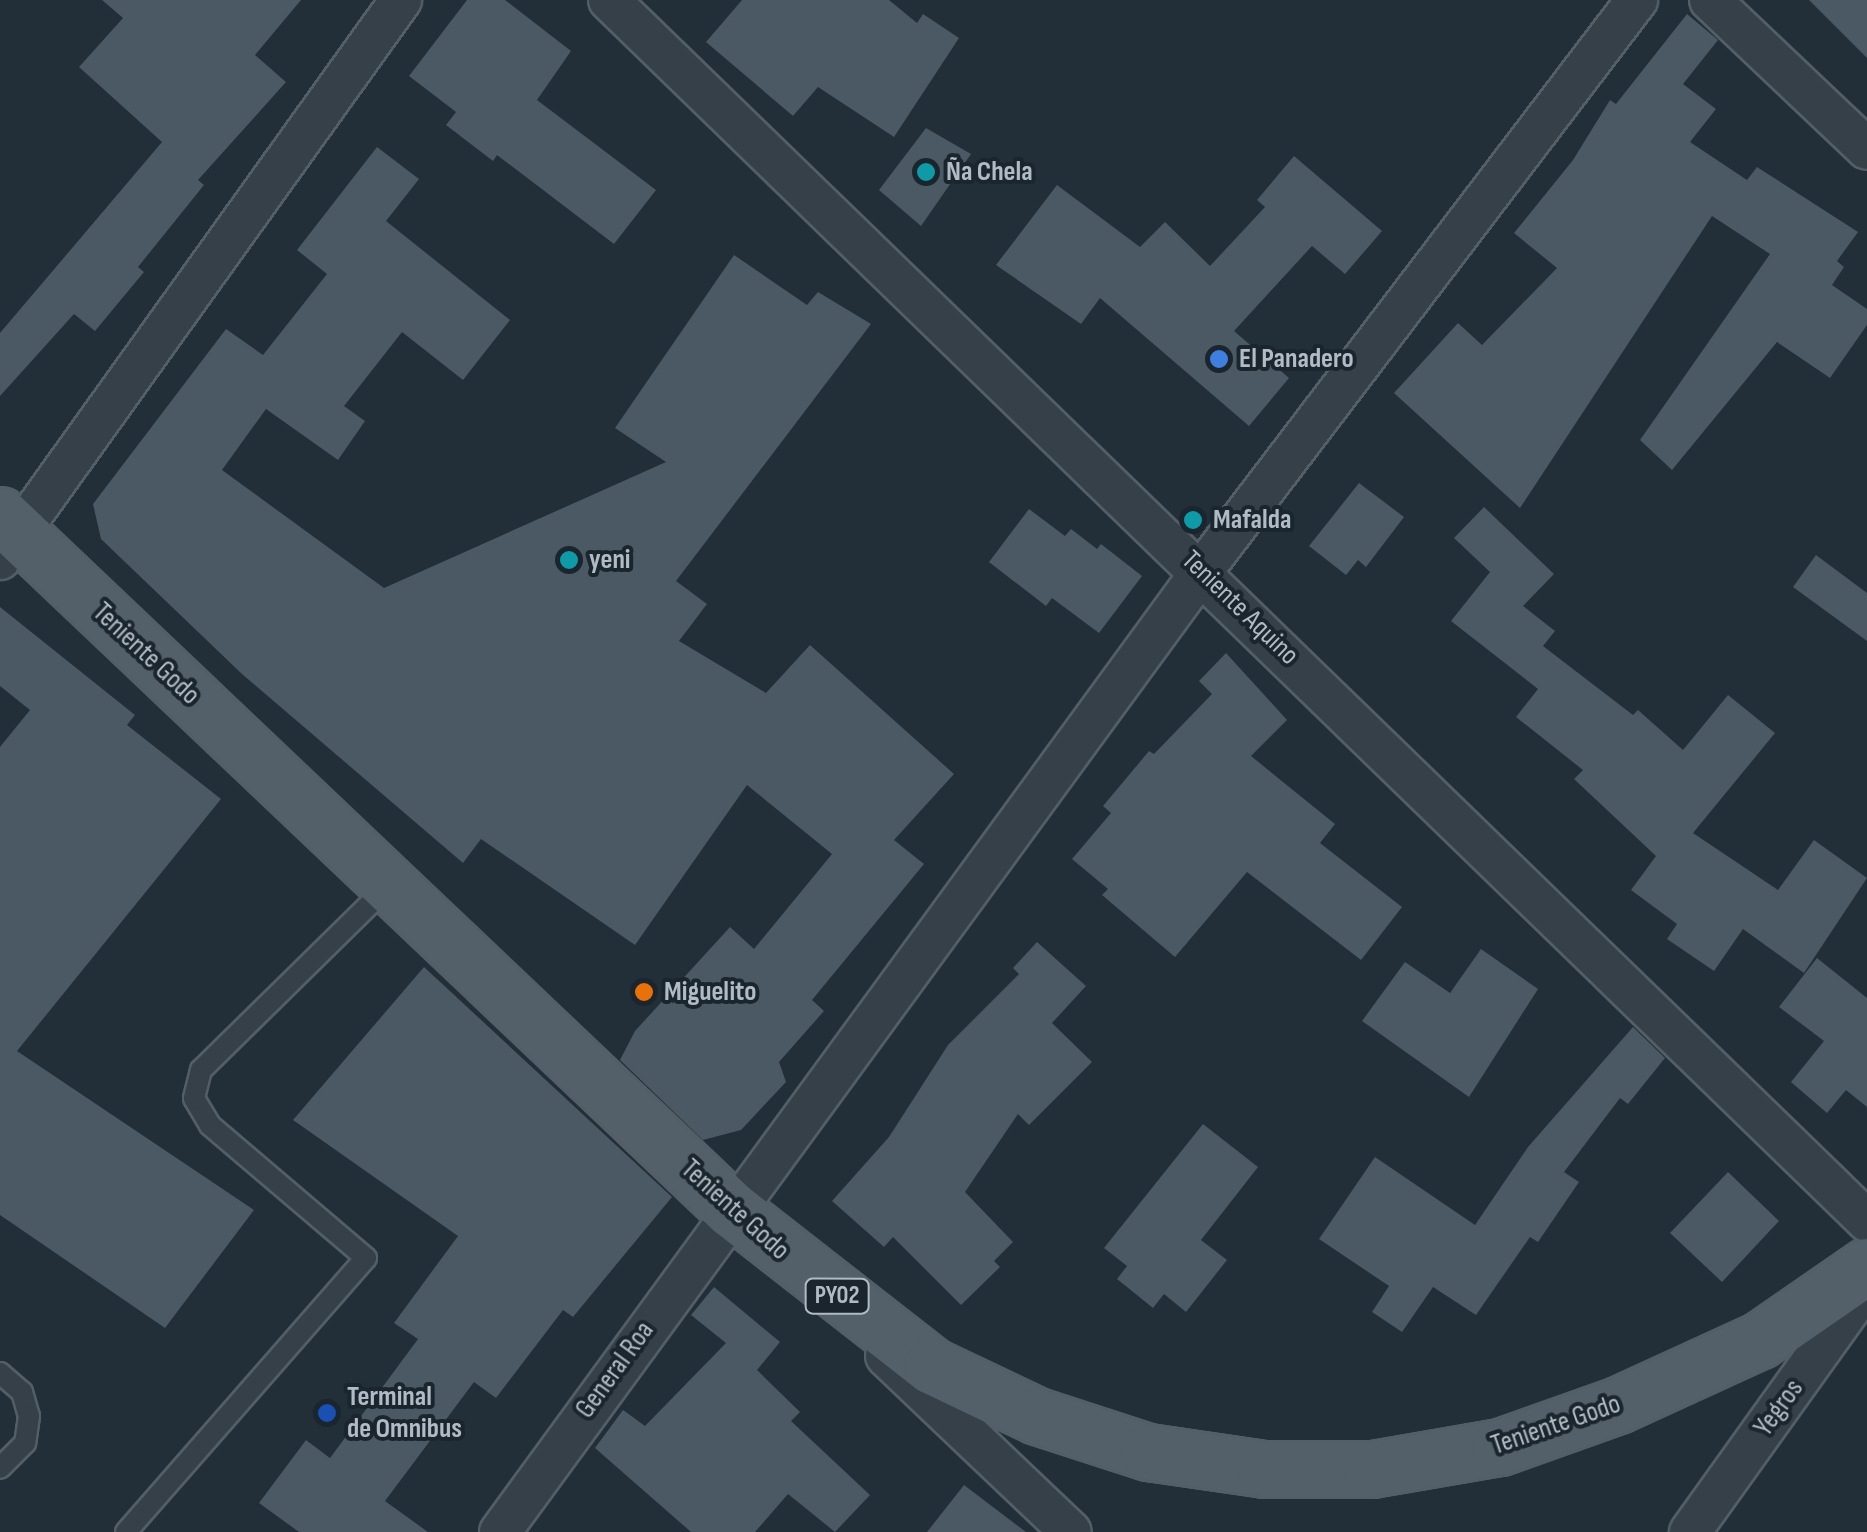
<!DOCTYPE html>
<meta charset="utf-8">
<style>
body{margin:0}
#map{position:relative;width:1867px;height:1532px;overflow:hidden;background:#222e38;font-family:"Sofia Sans Condensed",sans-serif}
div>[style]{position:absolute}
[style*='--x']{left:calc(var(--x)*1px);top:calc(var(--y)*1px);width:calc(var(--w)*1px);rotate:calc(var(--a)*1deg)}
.building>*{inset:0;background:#4a5964}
.roads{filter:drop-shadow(2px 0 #535e66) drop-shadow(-2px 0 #535e66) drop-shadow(0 2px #535e66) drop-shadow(0 -2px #535e66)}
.service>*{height:20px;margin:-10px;padding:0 10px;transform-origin:10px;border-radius:10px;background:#354049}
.minor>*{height:40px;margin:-20px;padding:0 20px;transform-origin:20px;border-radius:20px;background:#354049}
.primary>*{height:55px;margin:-27.5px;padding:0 27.5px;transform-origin:27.5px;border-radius:27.5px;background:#535f69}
.dots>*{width:28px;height:28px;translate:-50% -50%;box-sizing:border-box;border:5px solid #1b252d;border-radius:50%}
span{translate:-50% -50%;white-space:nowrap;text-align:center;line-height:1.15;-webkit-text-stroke:8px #1b252d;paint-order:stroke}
.shield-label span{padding:2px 8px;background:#1b252d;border:2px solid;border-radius:8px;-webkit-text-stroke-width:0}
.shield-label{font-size:25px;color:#b0bbc5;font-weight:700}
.poi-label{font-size:28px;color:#b0bbc5;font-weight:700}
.left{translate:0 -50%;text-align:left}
.street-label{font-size:28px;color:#b0bbc5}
</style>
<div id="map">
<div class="building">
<div style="clip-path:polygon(102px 0,301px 0,255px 55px,286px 82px,198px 180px,204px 185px,138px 267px,144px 272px,95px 331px,74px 314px,0 396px,0 333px,162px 142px,79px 67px,123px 18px)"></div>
<div style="clip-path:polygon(467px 0,505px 0,571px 51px,537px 100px,656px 190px,614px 244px,497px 155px,493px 161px,446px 125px,456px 112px,409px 76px)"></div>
<div style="clip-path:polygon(742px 0,889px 0,917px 23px,923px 14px,959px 38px,894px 137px,818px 87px,793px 116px,706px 42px)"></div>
<div style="clip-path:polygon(1809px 0,1867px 0,1867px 58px)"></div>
<div style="clip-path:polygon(1687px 14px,1718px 40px,1683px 84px,1716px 109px,1690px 142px,1747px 180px,1757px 167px,1858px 232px,1837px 261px,1844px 267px,1832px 285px,1867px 309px,1867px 325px,1830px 378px,1777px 342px,1672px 470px,1640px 440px,1770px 254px,1712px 216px,1520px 508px,1394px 393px,1458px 323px,1482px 345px,1557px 268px,1514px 233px,1573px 160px,1610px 100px,1616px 104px)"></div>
<div style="clip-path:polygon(926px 128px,971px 154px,921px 226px,879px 190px)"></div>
<div style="clip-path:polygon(377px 147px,419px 179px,386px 221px,510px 320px,463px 380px,402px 332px,344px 406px,365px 421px,338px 460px,266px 409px,222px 470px,384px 588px,666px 462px,615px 428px,734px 255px,807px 305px,818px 292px,871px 324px,676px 581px,707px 604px,679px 641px,766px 693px,810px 645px,954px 774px,894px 840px,924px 864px,812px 1000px,824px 1011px,779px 1062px,786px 1082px,741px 1130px,703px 1140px,620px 1060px,635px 1031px,730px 927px,754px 949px,832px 854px,747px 785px,635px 945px,481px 839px,463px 863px,242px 674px,101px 539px,93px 504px,226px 329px,263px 355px,327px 274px,297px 250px)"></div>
<div style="clip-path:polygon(1294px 156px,1382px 231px,1345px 274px,1312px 246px,1234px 331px,1289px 378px,1249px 426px,1100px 298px,1081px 324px,996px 265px,1057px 185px,1140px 247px,1165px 222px,1210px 266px,1265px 207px,1257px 200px)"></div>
<div style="clip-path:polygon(1359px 483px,1404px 517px,1366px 567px,1358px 560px,1346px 575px,1309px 546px)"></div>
<div style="clip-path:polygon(1484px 507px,1554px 574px,1523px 606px,1555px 631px,1543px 646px,1633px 715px,1638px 710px,1683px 750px,1728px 695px,1775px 733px,1693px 833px,1778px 890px,1814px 840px,1867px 878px,1804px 973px,1743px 929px,1714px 971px,1667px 939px,1677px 924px,1631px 890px,1656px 856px,1574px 779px,1583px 770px,1516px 717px,1538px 689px,1451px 621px,1490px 572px,1454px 538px)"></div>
<div style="clip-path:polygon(1029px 509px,1065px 536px,1071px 529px,1097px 549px,1101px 544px,1142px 576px,1099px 633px,1052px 598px,1046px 606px,989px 562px)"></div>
<div style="clip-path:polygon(1816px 555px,1867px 593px,1867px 641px,1793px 587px)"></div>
<div style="clip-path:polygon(0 607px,135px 715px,127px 725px,221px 799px,17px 1051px,254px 1210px,165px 1328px,0 1215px,0 747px,30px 710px,0 686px)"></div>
<div style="clip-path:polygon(1226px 653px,1287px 720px,1251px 756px,1335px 824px,1320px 843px,1402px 907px,1361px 960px,1247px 872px,1175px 957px,1102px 895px,1108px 889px,1072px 859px,1111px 813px,1103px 806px,1149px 751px,1154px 754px,1212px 694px,1199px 681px)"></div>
<div style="clip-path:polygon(1037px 942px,1086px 986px,1052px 1023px,1092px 1062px,1029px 1125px,1018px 1114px,965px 1192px,1013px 1242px,994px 1261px,1000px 1267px,961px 1305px,893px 1237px,884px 1247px,832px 1201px,889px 1137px,948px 1045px,1019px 974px,1013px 968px)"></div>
<div style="clip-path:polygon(1481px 949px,1538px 989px,1469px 1097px,1362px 1021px,1405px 962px,1450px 993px)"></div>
<div style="clip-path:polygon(1817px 958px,1867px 998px,1867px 1107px,1846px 1090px,1827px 1113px,1791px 1082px,1824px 1041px,1779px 1007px)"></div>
<div style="clip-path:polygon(424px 967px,672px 1197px,573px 1317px,563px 1310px,496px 1398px,474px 1382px,385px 1501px,428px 1532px,299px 1532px,259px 1503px,306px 1440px,330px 1458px,418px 1339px,394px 1323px,458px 1236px,293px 1120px)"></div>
<div style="clip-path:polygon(1633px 1027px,1665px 1058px,1628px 1104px,1620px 1098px,1564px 1172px,1579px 1182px,1538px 1242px,1530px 1237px,1476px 1315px,1433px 1287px,1402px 1332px,1372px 1312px,1389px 1286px,1319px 1239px,1375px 1157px,1475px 1225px,1528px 1147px)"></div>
<div style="clip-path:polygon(1203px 1124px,1258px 1167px,1201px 1240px,1227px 1260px,1186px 1312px,1164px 1294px,1153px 1308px,1117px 1279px,1127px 1266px,1104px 1248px)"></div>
<div style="clip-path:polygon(1728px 1172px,1779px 1221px,1722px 1282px,1670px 1233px)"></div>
<div style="clip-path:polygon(714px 1287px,780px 1342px,757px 1370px,800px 1412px,791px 1421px,870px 1495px,835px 1532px,788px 1494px,755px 1532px,691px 1532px,595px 1448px,623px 1410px,645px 1426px,726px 1343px,691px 1315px)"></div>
<div style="clip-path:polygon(964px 1485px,1026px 1532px,927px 1532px)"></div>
</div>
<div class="roads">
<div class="service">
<div style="--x:0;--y:1373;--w:29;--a:41"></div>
<div style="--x:22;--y:1392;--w:25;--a:74"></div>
<div style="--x:29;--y:1416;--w:27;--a:98"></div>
<div style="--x:25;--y:1443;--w:35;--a:135"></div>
<div style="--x:126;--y:1532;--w:364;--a:-48.8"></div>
<div style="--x:366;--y:1258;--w:205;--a:-139.6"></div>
<div style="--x:210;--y:1125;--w:31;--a:-121"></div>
<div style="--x:194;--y:1098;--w:29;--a:-76"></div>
<div style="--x:201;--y:1070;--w:262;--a:-44.5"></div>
</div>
<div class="minor">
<div style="--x:609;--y:0;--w:1753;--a:44.14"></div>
<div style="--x:1710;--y:0;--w:216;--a:43.5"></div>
<div style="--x:0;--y:559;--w:688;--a:-54.35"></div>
<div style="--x:886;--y:1356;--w:255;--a:43.6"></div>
<div style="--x:500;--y:1532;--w:1190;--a:-53.85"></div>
<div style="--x:1202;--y:571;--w:718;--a:-52.7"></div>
<div style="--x:1690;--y:1532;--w:304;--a:-54.4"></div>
</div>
<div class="primary">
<div style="--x:0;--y:515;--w:1008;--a:43.51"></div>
<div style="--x:731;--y:1209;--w:255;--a:38"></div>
<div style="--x:932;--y:1366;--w:116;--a:25.5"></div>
<div style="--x:1037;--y:1416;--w:117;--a:18"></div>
<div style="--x:1148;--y:1452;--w:117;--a:8.3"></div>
<div style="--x:1264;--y:1469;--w:108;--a:0"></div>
<div style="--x:1372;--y:1469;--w:130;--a:-9.8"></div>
<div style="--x:1500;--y:1447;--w:125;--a:-19.6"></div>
<div style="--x:1618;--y:1405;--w:156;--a:-24.6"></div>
<div style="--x:1760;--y:1340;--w:130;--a:-34.7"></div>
</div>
</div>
<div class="dots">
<div style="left:926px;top:172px;background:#0f9aa8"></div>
<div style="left:1219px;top:359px;background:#3f7fe0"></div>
<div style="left:1193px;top:520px;background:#0f9aa8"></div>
<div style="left:569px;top:560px;background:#0f9aa8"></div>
<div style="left:644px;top:992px;background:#e8710a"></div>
<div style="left:327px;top:1413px;background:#1a4fb4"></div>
</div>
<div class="shield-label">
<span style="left:837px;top:1296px">PY02</span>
</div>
<div class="poi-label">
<span class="left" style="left:946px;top:172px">Ña Chela</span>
<span class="left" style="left:1239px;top:359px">El Panadero</span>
<span class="left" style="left:1213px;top:520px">Mafalda</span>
<span class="left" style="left:589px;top:560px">yeni</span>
<span class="left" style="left:664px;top:992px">Miguelito</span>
<span class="left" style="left:347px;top:1413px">Terminal<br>de Omnibus</span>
</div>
<div class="street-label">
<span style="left:1240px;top:608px;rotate:44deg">Teniente Aquino</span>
<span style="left:146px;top:654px;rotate:43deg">Teniente Godo</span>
<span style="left:735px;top:1210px;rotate:42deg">Teniente Godo</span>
<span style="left:615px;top:1370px;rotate:-54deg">General Roa</span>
<span style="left:1779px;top:1408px;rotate:-54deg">Yegros</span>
<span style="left:1556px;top:1425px;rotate:-19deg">Teniente Godo</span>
</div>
</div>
